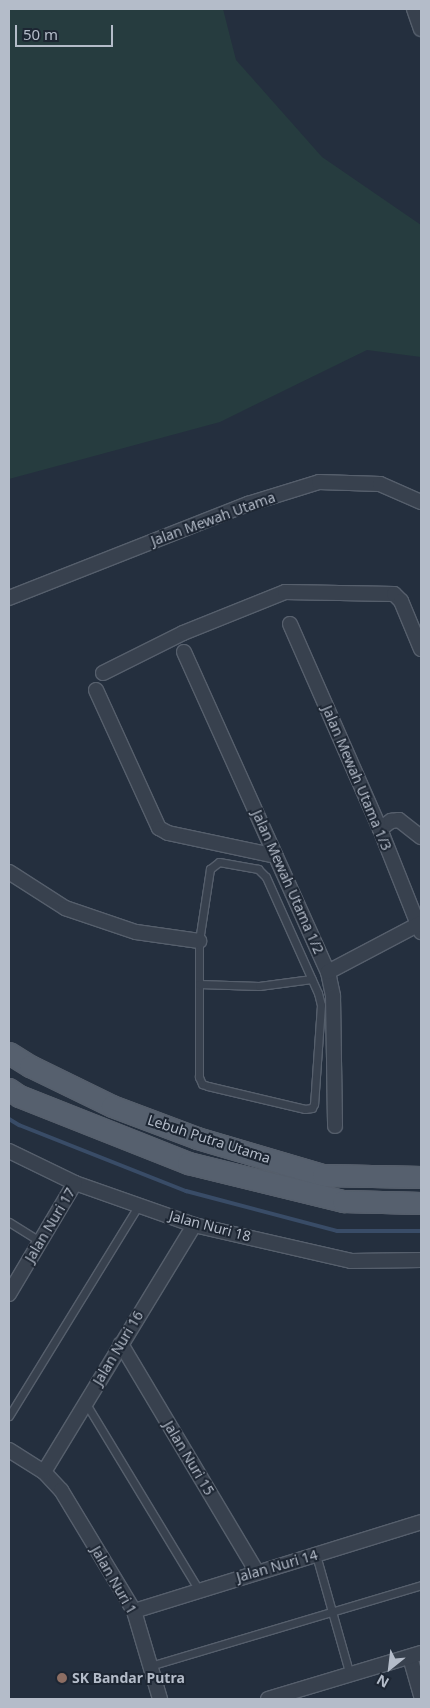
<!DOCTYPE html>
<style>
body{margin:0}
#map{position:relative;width:430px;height:1708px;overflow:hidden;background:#242f3e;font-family:"Noto Sans",sans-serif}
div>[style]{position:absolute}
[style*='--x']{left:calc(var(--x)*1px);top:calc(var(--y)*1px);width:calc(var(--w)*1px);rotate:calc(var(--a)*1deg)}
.green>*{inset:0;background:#263c3f}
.stream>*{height:4px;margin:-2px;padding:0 2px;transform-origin:2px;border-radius:2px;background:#394c67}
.roads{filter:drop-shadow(1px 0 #565f6c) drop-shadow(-1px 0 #565f6c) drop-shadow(0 1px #565f6c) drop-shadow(0 -1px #565f6c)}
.lane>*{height:7px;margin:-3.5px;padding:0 3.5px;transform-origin:3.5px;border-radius:3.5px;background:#38414e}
.street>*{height:14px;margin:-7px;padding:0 7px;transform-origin:7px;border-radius:7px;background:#38414e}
.primary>*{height:21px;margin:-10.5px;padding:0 10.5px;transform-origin:10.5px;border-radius:10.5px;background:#56606e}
.dots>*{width:14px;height:14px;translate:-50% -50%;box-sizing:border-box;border:2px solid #1d2633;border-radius:50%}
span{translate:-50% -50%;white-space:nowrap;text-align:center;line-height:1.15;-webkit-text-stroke:4px #1d2633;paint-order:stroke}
.street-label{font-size:14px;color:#b4bcc9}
.poi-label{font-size:14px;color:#b4bcc9;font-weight:700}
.left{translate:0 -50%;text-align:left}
.frame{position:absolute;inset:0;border:10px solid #b4bcc9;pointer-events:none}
.north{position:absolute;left:365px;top:1643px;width:50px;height:50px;-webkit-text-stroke:4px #1d2633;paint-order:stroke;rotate:209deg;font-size:14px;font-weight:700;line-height:20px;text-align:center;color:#b4bcc9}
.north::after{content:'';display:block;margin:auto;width:18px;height:22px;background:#b4bcc9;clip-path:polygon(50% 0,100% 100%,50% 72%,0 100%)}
.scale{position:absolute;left:15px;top:25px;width:98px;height:22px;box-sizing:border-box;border:2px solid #b4bcc9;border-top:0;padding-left:6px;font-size:15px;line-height:18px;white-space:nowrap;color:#b4bcc9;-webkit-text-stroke:4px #1d2633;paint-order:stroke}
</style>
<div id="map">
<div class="green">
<div style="clip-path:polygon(9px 9px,223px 9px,236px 60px,322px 157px,421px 225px,421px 357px,367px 350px,220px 422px,9px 479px)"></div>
</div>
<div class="stream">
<div style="--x:9;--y:1119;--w:12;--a:31"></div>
<div style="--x:19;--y:1125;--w:180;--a:21.6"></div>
<div style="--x:186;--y:1191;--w:156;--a:14.8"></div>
<div style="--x:337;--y:1231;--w:84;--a:0"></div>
</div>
<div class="roads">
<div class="lane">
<div style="--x:219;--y:862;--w:40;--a:10"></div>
<div style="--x:258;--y:869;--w:11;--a:45"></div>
<div style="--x:266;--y:877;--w:127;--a:65.9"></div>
<div style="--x:318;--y:993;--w:12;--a:76"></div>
<div style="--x:321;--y:1005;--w:99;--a:94"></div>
<div style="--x:314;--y:1104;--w:4;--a:117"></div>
<div style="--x:312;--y:1108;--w:7;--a:172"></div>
<div style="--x:305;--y:1109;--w:100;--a:-166.7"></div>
<div style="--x:208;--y:1086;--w:6;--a:-162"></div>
<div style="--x:202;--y:1084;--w:8;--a:-113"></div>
<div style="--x:199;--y:1077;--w:136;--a:-90"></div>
<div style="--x:199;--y:941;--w:73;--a:-81.3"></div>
<div style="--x:210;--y:869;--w:11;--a:-38"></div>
<div style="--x:199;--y:984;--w:60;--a:1.9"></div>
<div style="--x:259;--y:986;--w:53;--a:-7.5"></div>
<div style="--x:9;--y:1222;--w:36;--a:32"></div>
<div style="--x:85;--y:1402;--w:220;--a:58.8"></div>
<div style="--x:9;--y:1416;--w:248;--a:-58.4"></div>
<div style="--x:316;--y:1555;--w:125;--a:74.2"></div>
<div style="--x:150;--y:1666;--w:283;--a:-16.6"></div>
</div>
<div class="street">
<div style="--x:414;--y:9;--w:21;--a:71"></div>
<div style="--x:9;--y:598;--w:257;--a:-21.5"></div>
<div style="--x:248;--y:504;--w:74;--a:-17.2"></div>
<div style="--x:319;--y:482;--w:61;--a:1.9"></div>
<div style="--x:380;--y:484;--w:45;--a:23.7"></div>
<div style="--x:290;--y:624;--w:224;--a:66.3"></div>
<div style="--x:380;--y:829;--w:111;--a:68.3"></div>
<div style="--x:184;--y:652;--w:351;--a:65.8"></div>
<div style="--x:328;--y:972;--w:25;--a:78"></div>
<div style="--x:333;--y:996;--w:130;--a:89.1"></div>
<div style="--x:103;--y:673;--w:89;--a:-26.6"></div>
<div style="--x:183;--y:633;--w:110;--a:-21.9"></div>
<div style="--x:285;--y:592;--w:109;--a:1.1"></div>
<div style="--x:394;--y:594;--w:10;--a:45"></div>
<div style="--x:401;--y:601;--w:52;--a:67.4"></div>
<div style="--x:96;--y:690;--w:152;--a:65.5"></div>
<div style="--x:159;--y:828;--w:10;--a:29"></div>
<div style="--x:168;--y:833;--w:110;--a:12"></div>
<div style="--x:380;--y:829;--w:14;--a:-36"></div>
<div style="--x:391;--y:821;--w:8;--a:-7"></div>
<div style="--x:399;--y:820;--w:28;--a:38"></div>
<div style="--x:9;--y:872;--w:67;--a:32.7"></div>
<div style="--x:65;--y:908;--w:75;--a:18.7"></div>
<div style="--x:136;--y:932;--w:64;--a:8.1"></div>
<div style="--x:328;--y:972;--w:105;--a:-27.8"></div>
<div style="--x:9;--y:1151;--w:73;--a:25.9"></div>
<div style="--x:75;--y:1183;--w:126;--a:19.4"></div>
<div style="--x:194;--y:1225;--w:161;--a:12.9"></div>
<div style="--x:351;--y:1261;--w:70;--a:-0.8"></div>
<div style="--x:9;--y:1294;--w:129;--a:-59.3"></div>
<div style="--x:121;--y:1344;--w:265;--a:59.2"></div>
<div style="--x:9;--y:1450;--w:41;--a:32.2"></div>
<div style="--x:44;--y:1472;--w:25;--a:47"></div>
<div style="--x:61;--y:1490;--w:141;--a:58.9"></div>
<div style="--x:134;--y:1611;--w:92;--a:73.5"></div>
<div style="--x:44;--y:1472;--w:289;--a:-58.7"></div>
<div style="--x:134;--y:1611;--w:300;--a:-17.2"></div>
<div style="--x:410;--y:1657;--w:40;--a:74"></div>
<div style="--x:268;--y:1699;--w:160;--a:-16.7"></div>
</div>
<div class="primary">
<div style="--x:9;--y:1053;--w:25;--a:32"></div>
<div style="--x:30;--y:1066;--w:91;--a:26"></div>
<div style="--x:112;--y:1106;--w:91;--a:20.6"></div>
<div style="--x:197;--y:1138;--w:131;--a:16.4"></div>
<div style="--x:323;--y:1175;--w:98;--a:1.2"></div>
<div style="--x:9;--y:1089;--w:12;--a:35"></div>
<div style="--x:19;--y:1096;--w:182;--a:21.6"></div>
<div style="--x:188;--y:1163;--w:160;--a:13.8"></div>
<div style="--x:343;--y:1201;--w:78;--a:1.5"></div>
</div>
</div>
<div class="dots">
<div style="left:62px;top:1678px;background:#8d6e63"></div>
</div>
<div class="street-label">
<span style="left:213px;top:519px;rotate:-20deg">Jalan Mewah Utama</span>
<span style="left:357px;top:778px;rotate:67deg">Jalan Mewah Utama 1/3</span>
<span style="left:288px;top:882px;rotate:66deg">Jalan Mewah Utama 1/2</span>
<span style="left:209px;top:1139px;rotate:18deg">Lebuh Putra Utama</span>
<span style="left:50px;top:1225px;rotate:-59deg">Jalan Nuri 17</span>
<span style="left:210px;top:1226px;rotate:15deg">Jalan Nuri 18</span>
<span style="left:118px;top:1348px;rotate:-59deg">Jalan Nuri 16</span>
<span style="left:189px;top:1458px;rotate:59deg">Jalan Nuri 15</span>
<span style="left:277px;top:1566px;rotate:-16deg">Jalan Nuri 14</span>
<span style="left:114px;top:1580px;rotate:60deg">Jalan Nuri 1</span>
</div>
<div class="poi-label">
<span class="left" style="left:72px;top:1678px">SK Bandar Putra</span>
</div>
<div class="frame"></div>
<div class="north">N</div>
<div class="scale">50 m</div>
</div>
